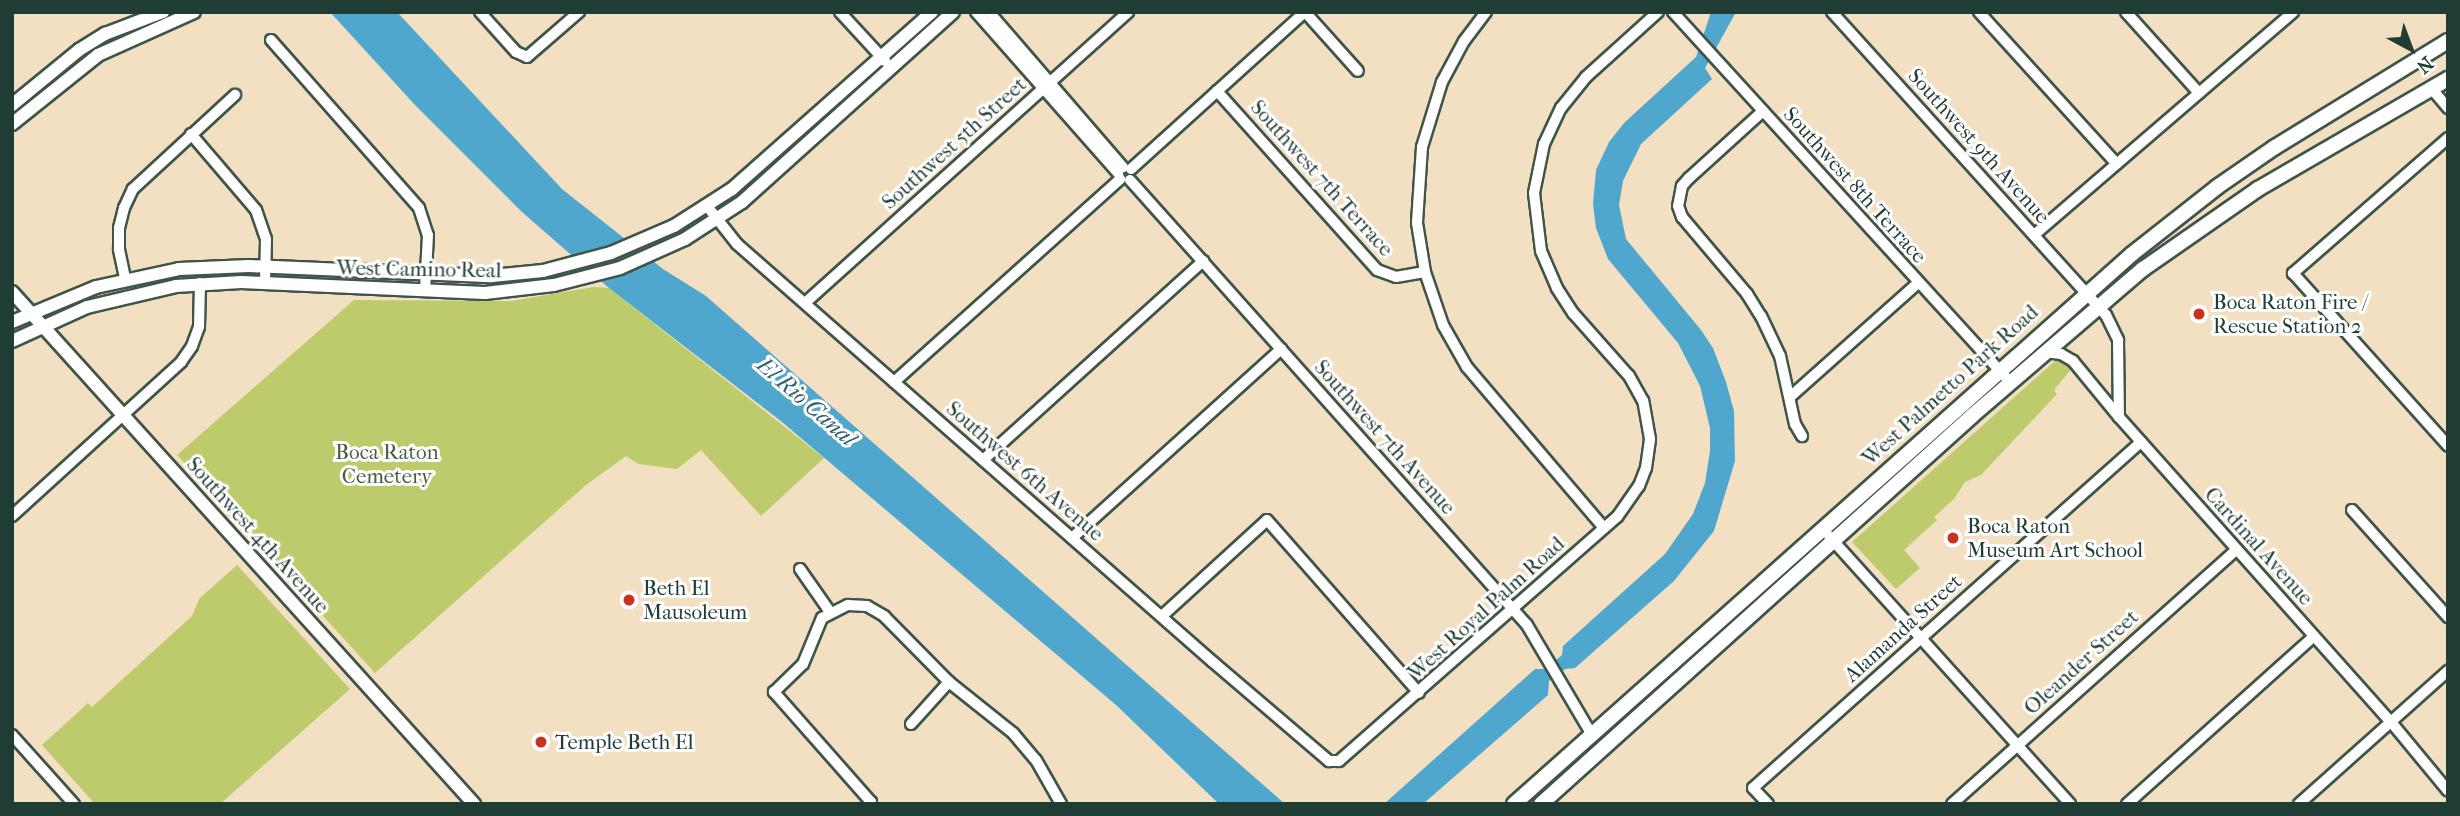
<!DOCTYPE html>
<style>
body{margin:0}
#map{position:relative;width:2460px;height:816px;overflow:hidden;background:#f3e0c3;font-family:"IM FELL French Canon",serif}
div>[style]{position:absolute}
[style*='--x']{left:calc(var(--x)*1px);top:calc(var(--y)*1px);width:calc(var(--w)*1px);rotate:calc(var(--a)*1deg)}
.green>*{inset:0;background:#becb6d}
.water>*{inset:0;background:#50a7cd}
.roads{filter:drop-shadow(2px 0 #3f5549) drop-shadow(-2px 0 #3f5549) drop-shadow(0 2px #3f5549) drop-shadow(0 -2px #3f5549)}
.minor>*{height:10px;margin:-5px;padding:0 5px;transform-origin:5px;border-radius:5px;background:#fff}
.tertiary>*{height:12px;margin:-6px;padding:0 6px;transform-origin:6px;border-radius:6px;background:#fff}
.primary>*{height:14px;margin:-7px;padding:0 7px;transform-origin:7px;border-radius:7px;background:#fff}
.dots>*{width:19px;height:19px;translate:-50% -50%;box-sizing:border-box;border:4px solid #fff;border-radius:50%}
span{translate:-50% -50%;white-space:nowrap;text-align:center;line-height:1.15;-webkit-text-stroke:6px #fff;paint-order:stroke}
.street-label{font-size:21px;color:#1f3d34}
.poi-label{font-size:21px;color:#1f3d34}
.left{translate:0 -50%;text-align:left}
.park-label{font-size:21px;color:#476042}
.water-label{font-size:23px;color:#30626a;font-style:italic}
.frame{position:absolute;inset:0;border:14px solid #1f3d34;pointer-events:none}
.north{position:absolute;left:2376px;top:14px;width:70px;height:70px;-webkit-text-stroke:5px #fff;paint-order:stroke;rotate:139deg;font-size:19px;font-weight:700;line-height:28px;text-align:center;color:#1f3d34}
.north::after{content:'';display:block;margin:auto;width:24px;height:32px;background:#1f3d34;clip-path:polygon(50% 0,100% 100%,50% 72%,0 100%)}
</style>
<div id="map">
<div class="green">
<div style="clip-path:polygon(594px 287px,609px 288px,824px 458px,761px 516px,701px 450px,677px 469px,638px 464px,626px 456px,586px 485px,375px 673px,177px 455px,354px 300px,511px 301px)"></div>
<div style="clip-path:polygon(2063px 358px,2073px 367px,2054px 390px,2057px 394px,1981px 475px,1965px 482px,1954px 499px,1934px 517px,1937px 520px,1904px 550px,1920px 568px,1896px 589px,1852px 542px,2057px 359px)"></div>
<div style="clip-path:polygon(237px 565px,350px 689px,220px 804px,95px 804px,42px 745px,88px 703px,92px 707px,192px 616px,199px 599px)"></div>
</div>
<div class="water">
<div style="clip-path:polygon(330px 12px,397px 12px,562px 189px,663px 269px,706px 296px,1285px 804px,1219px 804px,1116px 705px,782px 422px,609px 288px,522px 212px,415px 105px)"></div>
<div style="clip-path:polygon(1711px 12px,1736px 12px,1705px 68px,1712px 79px,1641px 144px,1623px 181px,1619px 205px,1626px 239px,1701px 330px,1713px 348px,1726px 382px,1734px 411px,1735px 461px,1714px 531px,1674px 581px,1575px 668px,1565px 669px,1549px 681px,1548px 695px,1423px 804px,1384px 804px,1535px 669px,1545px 669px,1562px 655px,1563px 646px,1665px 554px,1693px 514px,1705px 483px,1710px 451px,1710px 428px,1700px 386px,1678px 343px,1608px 259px,1596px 228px,1593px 204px,1596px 170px,1609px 142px,1624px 123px,1696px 57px)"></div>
</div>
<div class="roads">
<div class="minor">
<div style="--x:480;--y:12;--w:54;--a:48"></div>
<div style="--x:516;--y:52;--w:12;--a:24"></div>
<div style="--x:527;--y:57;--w:69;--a:-40.9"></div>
<div style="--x:840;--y:12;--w:67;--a:47.4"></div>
<div style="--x:976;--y:12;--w:215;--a:48.6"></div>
<div style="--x:989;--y:12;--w:205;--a:49.2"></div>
<div style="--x:1305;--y:12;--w:79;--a:48.1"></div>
<div style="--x:1486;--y:12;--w:36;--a:127"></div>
<div style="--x:1464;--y:41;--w:47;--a:118.2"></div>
<div style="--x:1442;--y:82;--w:68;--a:107.1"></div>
<div style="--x:1422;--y:147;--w:76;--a:93.8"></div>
<div style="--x:1417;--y:223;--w:50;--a:80.7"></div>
<div style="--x:1425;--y:272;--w:56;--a:71.2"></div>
<div style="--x:1443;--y:325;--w:48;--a:60.3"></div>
<div style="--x:1467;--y:367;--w:211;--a:49.6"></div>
<div style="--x:1673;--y:12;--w:500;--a:47.67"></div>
<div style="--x:1832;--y:12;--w:409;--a:47.9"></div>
<div style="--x:2106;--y:315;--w:28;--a:64"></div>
<div style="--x:2118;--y:340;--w:77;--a:89.3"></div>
<div style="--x:2119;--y:417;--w:409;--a:48.3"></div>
<div style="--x:2391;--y:722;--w:89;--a:50.4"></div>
<div style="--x:1979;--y:12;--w:205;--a:47.8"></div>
<div style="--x:2126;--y:12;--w:109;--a:48"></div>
<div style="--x:271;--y:40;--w:224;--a:48.6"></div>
<div style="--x:419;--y:208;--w:28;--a:72"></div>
<div style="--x:428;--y:235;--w:56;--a:93.1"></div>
<div style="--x:2432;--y:89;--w:25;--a:50"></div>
<div style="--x:1217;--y:91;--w:240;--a:48.2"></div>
<div style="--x:1377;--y:270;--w:20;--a:20"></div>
<div style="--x:1396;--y:277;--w:29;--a:-10"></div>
<div style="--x:1763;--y:111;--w:100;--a:137.8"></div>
<div style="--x:1689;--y:178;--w:11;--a:131"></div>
<div style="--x:1682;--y:186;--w:20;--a:101"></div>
<div style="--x:1678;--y:206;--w:12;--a:70"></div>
<div style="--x:1682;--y:217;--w:101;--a:49.8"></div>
<div style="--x:1747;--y:294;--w:26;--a:58"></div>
<div style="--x:1761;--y:316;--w:44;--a:64.6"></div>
<div style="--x:1780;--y:356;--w:70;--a:77.6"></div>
<div style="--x:1795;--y:424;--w:14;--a:60"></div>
<div style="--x:191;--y:134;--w:100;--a:49.5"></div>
<div style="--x:256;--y:210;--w:31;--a:71"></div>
<div style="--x:266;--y:239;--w:44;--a:91.3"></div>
<div style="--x:2448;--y:138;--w:206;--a:138.9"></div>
<div style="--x:2293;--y:273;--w:232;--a:48.1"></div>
<div style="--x:1131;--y:169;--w:234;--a:-42.1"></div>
<div style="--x:1130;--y:180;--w:596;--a:48.26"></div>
<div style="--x:1527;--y:625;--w:128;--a:59.4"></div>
<div style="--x:707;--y:206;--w:48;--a:51.7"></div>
<div style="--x:737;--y:244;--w:633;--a:41.29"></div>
<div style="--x:1213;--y:662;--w:153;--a:40.5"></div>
<div style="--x:1329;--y:761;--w:10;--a:0"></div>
<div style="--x:1339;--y:761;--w:370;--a:-41.3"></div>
<div style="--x:1617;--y:517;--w:38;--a:-55"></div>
<div style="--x:1639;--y:486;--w:19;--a:-69"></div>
<div style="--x:1646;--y:468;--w:29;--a:-82"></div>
<div style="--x:1650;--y:439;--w:39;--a:-100"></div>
<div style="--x:1643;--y:401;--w:29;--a:-119"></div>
<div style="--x:1629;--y:376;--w:84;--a:-131.6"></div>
<div style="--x:1573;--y:313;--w:30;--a:-123"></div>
<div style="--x:1557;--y:288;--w:40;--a:-113.4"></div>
<div style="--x:1541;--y:251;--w:58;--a:-96.9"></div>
<div style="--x:1534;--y:193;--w:50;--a:-78.5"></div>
<div style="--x:1544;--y:144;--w:40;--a:-65"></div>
<div style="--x:1561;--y:108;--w:40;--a:-51"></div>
<div style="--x:1586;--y:77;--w:97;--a:-42.1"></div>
<div style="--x:2034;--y:235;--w:342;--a:-40.7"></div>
<div style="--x:125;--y:278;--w:30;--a:-102"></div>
<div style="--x:119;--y:249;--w:21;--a:-90"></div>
<div style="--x:119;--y:228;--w:21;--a:-76"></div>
<div style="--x:124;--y:208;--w:21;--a:-65"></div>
<div style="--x:133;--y:189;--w:139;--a:-42.7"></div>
<div style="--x:805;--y:303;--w:435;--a:-42"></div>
<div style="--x:2045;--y:352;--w:16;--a:7"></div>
<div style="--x:2061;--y:354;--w:14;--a:30"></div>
<div style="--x:2073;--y:361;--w:72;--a:50.6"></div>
<div style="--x:894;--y:382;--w:304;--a:-41.9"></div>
<div style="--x:1790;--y:397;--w:171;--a:-41.7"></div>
<div style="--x:983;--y:460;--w:297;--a:-42.1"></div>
<div style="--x:2352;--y:510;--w:144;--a:48.1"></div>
<div style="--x:12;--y:516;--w:229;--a:-42.3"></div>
<div style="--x:181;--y:362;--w:19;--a:-55"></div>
<div style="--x:192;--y:346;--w:20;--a:-70"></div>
<div style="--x:199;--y:327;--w:44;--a:-88.7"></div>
<div style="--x:1829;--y:536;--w:360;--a:48"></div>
<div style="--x:1072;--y:538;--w:282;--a:-42.1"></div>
<div style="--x:800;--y:569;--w:52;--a:55.1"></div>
<div style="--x:1162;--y:616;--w:142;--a:-42.4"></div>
<div style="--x:1267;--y:520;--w:230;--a:48.7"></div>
<div style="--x:911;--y:724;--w:57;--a:-47.9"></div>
<div style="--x:12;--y:735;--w:93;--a:48.1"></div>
<div style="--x:869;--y:804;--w:3;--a:-45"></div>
<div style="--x:871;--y:802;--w:147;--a:-131.4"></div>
<div style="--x:774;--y:692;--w:40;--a:-44"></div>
<div style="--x:803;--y:664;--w:50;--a:-67.6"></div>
<div style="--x:822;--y:618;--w:29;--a:-27"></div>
<div style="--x:848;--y:605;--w:19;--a:3"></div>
<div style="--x:867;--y:606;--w:20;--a:30"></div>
<div style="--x:884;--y:616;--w:93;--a:45.4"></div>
<div style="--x:949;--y:682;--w:82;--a:38.6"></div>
<div style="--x:1013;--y:733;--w:35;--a:50"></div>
<div style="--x:1036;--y:760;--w:51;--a:60.4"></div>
<div style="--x:1768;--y:804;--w:22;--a:-133"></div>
<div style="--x:1753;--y:788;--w:520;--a:-41.73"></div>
<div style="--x:1952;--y:804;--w:382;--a:-41.8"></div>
<div style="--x:2127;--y:804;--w:251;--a:-41.9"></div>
<div style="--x:2299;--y:804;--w:200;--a:-41.8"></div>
</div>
<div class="tertiary">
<div style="--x:12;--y:105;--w:87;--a:-39.4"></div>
<div style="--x:79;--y:50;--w:31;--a:-32"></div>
<div style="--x:105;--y:34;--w:62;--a:-20.8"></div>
<div style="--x:12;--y:124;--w:110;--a:-38.7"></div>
<div style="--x:98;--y:55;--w:105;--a:-24.1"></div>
<div style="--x:12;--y:292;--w:690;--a:47.94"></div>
<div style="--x:12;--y:322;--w:91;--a:-22.6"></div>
<div style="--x:96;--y:287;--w:85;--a:-12.2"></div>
<div style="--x:179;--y:269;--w:70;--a:-2.5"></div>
<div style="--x:249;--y:266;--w:243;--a:2.4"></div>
<div style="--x:492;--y:276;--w:51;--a:-5.6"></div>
<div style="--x:543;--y:271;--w:70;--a:-14.8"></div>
<div style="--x:611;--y:253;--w:69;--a:-23.2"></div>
<div style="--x:674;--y:226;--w:69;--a:-32.5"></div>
<div style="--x:732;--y:189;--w:267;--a:-41.5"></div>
<div style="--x:12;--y:341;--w:82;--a:-24.4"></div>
<div style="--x:87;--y:307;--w:91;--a:-13.3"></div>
<div style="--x:176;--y:286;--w:65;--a:-3.5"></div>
<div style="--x:241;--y:282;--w:244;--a:2.6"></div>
<div style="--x:485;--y:293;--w:69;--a:-6.6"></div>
<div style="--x:554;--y:285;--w:68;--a:-14.4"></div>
<div style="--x:620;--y:268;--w:71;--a:-24"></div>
<div style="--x:685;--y:239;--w:68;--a:-33"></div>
<div style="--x:742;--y:202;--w:284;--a:-42"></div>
</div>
<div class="primary">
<div style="--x:1514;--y:804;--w:827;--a:-41.67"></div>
<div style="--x:2132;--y:254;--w:108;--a:-38.2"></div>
<div style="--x:2217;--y:187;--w:70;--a:-34.6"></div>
<div style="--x:2275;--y:147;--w:203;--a:-31.5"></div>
<div style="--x:1541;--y:804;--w:581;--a:-42"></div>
<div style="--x:1973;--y:415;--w:224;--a:-40.7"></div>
<div style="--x:2143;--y:269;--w:140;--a:-34.8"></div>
<div style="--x:2258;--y:189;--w:220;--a:-30.1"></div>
</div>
</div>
<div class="dots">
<div style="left:2199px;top:314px;background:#c8321e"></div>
<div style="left:1953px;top:538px;background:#c8321e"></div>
<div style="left:629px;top:600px;background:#c8321e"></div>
<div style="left:541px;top:742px;background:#c8321e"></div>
</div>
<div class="street-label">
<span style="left:954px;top:143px;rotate:-42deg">Southwest 5th Street</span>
<span style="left:1979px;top:146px;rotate:48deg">Southwest 9th Avenue</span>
<span style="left:1322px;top:178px;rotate:48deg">Southwest 7th Terrace</span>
<span style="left:1855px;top:185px;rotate:48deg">Southwest 8th Terrace</span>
<span style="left:419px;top:269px;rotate:1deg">West Camino Real</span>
<span style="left:1950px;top:385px;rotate:-42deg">West Palmetto Park Road</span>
<span style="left:1385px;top:437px;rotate:48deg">Southwest 7th Avenue</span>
<span style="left:1025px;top:471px;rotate:41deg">Southwest 6th Avenue</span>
<span style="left:258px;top:535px;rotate:48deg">Southwest 4th Avenue</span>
<span style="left:2259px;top:546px;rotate:48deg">Cardinal Avenue</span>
<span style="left:1486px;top:608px;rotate:-42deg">West Royal Palm Road</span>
<span style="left:1903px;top:628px;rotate:-42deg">Alamanda Street</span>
<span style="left:2081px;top:662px;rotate:-42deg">Oleander Street</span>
</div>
<div class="poi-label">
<span class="left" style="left:2213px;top:314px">Boca Raton Fire /<br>Rescue Station 2</span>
<span class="left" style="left:1967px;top:538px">Boca Raton<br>Museum Art School</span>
<span class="left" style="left:643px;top:600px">Beth El<br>Mausoleum</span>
<span class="left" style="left:555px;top:742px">Temple Beth El</span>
</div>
<div class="park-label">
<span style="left:387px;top:464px">Boca Raton<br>Cemetery</span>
</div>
<div class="water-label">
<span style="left:806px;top:402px;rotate:41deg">El Rio Canal</span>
</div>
<div class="frame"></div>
<div class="north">N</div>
</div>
